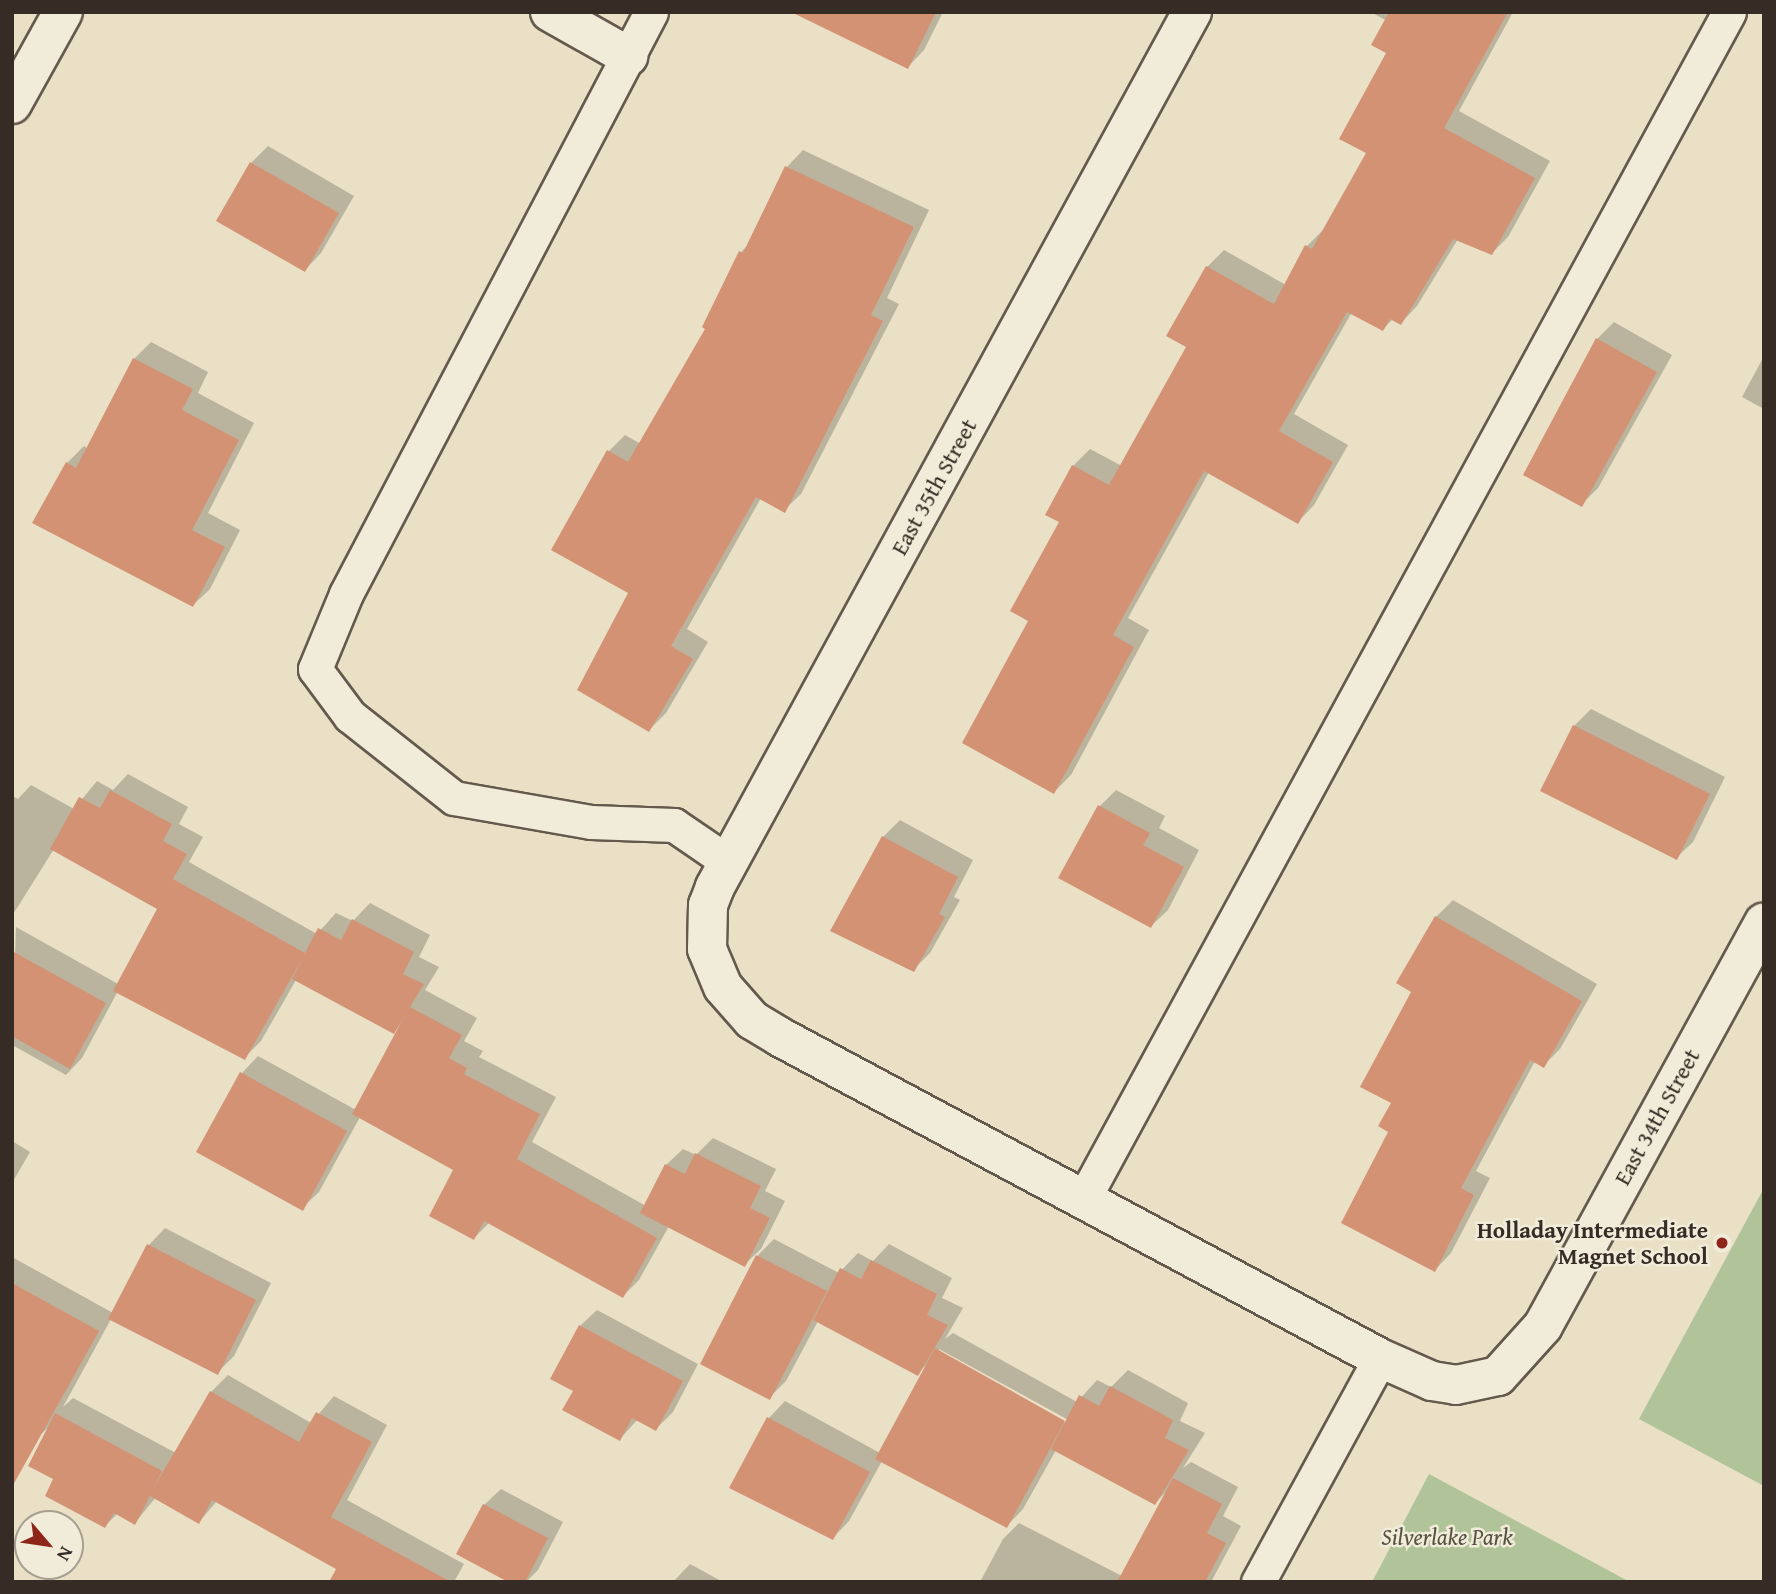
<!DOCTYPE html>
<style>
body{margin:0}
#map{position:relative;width:1776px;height:1594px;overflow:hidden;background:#e9e0c5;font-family:"Gentium Book Plus",serif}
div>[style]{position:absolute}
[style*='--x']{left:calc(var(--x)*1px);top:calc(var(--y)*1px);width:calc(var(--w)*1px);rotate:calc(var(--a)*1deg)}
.green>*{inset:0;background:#b0c399}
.shadow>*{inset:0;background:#0003}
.building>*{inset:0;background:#d49275}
.roads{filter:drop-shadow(2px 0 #64594d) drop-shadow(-2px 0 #64594d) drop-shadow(0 2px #64594d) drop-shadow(0 -2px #64594d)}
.service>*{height:33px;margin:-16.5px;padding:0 16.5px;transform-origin:16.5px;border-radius:16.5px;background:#f1ebd9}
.minor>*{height:38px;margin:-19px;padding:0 19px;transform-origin:19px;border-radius:19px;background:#f1ebd9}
.secondary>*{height:38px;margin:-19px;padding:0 19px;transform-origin:19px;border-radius:19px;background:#f1ebd9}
.dots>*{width:19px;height:19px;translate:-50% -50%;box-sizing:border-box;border:4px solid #f1ebd9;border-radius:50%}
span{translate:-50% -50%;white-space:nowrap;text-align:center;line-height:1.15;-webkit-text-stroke:5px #f1ebd9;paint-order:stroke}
.street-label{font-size:23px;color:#372c25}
.poi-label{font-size:23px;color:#372c25;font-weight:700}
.right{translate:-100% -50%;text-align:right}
.park-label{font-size:23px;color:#555242;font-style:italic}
.frame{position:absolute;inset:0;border:14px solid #372c25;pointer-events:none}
.north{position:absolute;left:14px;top:1510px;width:70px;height:70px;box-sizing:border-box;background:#f1ebd9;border:2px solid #a79f91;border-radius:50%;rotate:119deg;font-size:19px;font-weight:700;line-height:28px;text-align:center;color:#372c25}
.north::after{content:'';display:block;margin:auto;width:24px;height:32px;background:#8f2418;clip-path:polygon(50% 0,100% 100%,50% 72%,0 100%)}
</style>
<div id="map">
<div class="green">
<div style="clip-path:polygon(1764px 1188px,1764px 1486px,1639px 1419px)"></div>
<div style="clip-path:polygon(1429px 1474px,1630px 1582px,1372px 1582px)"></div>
</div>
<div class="shadow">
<div style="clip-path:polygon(795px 12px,943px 12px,924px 50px,908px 67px)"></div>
<div style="clip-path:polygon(1371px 12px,1513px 12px,1459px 111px,1550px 161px,1508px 237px,1492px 253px,1458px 239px,1417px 306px,1401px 323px,1393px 319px,1383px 329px,1352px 312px,1294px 414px,1348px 445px,1314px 505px,1298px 522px,1209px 472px,1128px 618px,1149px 630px,1071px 775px,1054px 792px,1030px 620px,1061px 521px,1047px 514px,1073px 466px,1090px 449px,1122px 466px,1188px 347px,1207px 267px,1224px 250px,1286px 285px,1307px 246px,1323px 230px,1368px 153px,1389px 53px,1387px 21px)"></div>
<div style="clip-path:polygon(268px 146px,354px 196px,321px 253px,305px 270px,251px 163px)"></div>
<div style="clip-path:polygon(803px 150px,929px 210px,887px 298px,899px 304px,801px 494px,784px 510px,761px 498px,687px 629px,708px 642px,666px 713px,649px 730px,608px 452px,625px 435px,641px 444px,708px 328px,741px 252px,751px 242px,787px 167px)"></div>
<div style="clip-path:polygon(1614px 322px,1672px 355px,1598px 488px,1581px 505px,1597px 339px)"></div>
<div style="clip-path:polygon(151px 342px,208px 372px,198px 393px,254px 423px,208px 513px,240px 530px,210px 589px,193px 605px,67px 463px,84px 446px,88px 449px,134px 359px)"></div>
<div style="clip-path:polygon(1764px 356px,1764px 409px,1742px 397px)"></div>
<div style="clip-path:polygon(1591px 709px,1725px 777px,1693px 842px,1676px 858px,1542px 790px,1574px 726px)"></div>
<div style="clip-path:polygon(128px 774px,188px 807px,179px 824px,203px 837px,189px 862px,317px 934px,336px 913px,353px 921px,370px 903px,430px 935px,419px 957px,439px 967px,425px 990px,477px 1018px,464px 1041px,483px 1051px,479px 1057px,556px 1097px,532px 1142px,646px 1206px,666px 1165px,683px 1149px,696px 1155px,713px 1138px,776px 1169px,765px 1191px,785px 1201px,761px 1249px,745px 1264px,669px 1226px,639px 1280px,623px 1296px,490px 1222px,474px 1238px,455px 1170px,360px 1117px,319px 1192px,302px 1208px,242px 1073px,258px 1056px,356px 1110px,401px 1024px,393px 1032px,296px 980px,261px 1041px,244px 1058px,118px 991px,82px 1058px,66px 1075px,12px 1045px,16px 927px,118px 984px,159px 908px,54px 849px,12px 916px,12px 796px,18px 799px,31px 785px,74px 809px,97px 781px,113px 790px)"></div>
<div style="clip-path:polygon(1116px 790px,1165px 816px,1159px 828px,1199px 850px,1168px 910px,1151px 926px,1100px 806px)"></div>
<div style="clip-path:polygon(900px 820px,973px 860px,954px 897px,960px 900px,930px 953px,913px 970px,883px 837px)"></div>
<div style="clip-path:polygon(1453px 900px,1597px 984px,1560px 1049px,1543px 1066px,1535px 1061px,1476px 1171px,1490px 1178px,1451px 1253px,1435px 1270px,1390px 1131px,1413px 991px,1436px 917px)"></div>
<div style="clip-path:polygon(12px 1141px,30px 1152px,12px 1183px)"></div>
<div style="clip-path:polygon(165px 1228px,271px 1283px,234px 1356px,217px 1373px,111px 1319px,63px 1407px,73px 1398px,176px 1453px,211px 1392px,228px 1375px,311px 1423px,334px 1396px,387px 1425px,347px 1500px,464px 1564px,454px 1582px,331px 1582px,338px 1568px,217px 1501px,199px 1522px,156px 1497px,135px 1523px,118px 1513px,105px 1526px,56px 1478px,50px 1426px,38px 1437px,12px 1423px,12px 1257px,113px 1313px,149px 1245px)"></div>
<div style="clip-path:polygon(evenodd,774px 1239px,839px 1273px,858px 1253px,873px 1261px,889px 1244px,952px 1278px,942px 1298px,963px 1308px,945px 1339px,953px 1333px,1077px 1402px,1097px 1380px,1111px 1387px,1128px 1370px,1188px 1403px,1180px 1421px,1205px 1433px,1183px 1468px,1191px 1462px,1238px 1487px,1223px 1516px,1241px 1526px,1211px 1582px,980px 1582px,1003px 1539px,1019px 1523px,1122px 1576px,1167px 1491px,1155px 1503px,1056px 1450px,1023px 1509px,1007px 1526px,882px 1461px,849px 1521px,833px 1538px,732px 1487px,769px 1418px,785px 1401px,880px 1453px,928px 1363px,918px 1373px,818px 1321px,786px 1381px,769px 1398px,703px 1363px,759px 1254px,774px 1239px,939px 1349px,1074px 1423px,1072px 1427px,939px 1353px,939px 1349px)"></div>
<div style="clip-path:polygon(597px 1310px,698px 1364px,673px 1412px,656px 1429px,638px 1419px,620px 1439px,575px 1390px,580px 1326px)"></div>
<div style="clip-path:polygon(501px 1489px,563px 1522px,538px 1570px,526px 1582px,512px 1582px,484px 1505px)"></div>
<div style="clip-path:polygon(690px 1564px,723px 1582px,673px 1582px)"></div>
</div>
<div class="building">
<div style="clip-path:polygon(791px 12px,936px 12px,908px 69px)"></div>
<div style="clip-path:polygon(1389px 12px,1508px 12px,1444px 128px,1535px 178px,1492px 255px,1453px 239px,1401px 325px,1390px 319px,1383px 331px,1347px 312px,1279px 431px,1333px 462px,1298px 524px,1204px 471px,1113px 635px,1134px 647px,1054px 794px,962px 743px,1028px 621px,1010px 611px,1059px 522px,1045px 515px,1072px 465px,1109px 485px,1186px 347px,1166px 336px,1206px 266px,1274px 304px,1305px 245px,1312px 249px,1366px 153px,1339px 139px,1386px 53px,1371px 45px)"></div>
<div style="clip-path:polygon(250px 162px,339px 213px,305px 272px,216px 221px)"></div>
<div style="clip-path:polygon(785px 166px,914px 227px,871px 315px,883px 321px,785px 513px,756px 497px,671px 646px,693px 659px,649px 732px,577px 690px,628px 593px,551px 550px,607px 450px,628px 462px,705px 329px,702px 327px,739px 251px,743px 253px)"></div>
<div style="clip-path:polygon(1596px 338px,1657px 372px,1582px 507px,1523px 475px)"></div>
<div style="clip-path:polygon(133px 358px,193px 389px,182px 410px,239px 440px,192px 530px,225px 547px,193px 607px,32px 523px,66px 462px,76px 468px)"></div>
<div style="clip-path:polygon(1573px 725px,1710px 794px,1677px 860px,1540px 791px)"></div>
<div style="clip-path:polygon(110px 790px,172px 824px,163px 841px,187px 854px,173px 879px,305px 953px,318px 928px,341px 940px,352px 919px,414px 952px,403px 974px,424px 984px,410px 1007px,462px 1035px,449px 1058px,467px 1068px,464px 1074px,540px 1114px,517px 1159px,657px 1238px,623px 1298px,484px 1221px,474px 1240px,429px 1216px,453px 1170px,352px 1114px,406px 1013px,394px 1034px,292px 979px,302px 959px,245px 1060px,113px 991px,157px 909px,50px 849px,79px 797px,100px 808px)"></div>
<div style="clip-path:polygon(1098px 805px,1150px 833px,1143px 845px,1184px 867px,1151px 928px,1058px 878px)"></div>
<div style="clip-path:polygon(882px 836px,958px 877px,939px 914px,945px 917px,914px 972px,830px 931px)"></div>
<div style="clip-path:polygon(1435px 916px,1582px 1001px,1544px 1068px,1530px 1060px,1461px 1188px,1474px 1195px,1435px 1272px,1341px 1223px,1388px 1132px,1378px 1126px,1391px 1103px,1360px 1087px,1411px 992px,1396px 983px)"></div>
<div style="clip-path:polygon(12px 951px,106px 1003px,70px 1069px,12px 1036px)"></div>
<div style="clip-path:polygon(240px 1072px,347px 1131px,303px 1211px,196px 1152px)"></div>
<div style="clip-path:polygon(695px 1153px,761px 1186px,750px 1208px,770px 1218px,745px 1267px,640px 1213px,665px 1164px,685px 1174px)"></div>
<div style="clip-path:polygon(147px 1244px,256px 1300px,218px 1375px,108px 1319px)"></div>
<div style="clip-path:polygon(756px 1255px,827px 1291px,770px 1400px,700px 1364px)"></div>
<div style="clip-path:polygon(871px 1260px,937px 1294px,927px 1315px,948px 1325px,918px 1376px,813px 1320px,840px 1268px,861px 1279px)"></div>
<div style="clip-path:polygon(12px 1283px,99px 1331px,12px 1487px)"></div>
<div style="clip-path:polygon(579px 1325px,683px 1381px,656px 1431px,632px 1418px,620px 1441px,562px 1410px,573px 1391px,550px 1379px)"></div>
<div style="clip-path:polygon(935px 1348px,1065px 1421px,1007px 1528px,875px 1459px)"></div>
<div style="clip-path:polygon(1110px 1386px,1173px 1420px,1165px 1438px,1189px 1450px,1155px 1505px,1051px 1449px,1079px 1395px,1099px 1406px)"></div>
<div style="clip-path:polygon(210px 1391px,299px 1442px,316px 1412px,372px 1442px,331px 1517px,451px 1582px,329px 1582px,336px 1569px,212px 1500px,199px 1524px,150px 1496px,135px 1525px,114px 1513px,105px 1528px,45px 1496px,53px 1479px,28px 1466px,55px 1413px,162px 1471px,153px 1489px)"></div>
<div style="clip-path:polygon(767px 1417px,870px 1472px,833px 1540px,729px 1488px)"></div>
<div style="clip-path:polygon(1173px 1478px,1222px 1504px,1207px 1533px,1226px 1543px,1205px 1582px,1117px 1582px)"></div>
<div style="clip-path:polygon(483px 1504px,548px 1538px,525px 1582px,508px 1582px,456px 1554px)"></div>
</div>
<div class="roads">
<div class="service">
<div style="--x:651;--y:12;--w:657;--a:117.66"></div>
<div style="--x:346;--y:594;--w:81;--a:112.5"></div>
<div style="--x:315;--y:669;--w:59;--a:53.3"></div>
<div style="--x:350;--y:716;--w:132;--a:38.3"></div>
<div style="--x:454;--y:798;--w:139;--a:9.9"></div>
<div style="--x:591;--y:822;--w:83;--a:2.1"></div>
<div style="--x:674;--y:825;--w:65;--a:34.4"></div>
<div style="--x:1084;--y:1198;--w:1350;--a:-61.46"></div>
<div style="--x:1258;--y:1582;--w:255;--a:-61.4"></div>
</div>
<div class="minor">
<div style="--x:550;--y:12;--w:90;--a:29.4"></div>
<div style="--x:1192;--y:12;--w:997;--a:118.6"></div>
<div style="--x:715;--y:887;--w:19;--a:111"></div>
<div style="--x:708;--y:905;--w:44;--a:91.3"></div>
<div style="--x:707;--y:949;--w:41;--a:67.2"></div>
<div style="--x:723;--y:987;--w:44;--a:48.7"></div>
<div style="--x:752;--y:1020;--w:33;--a:31"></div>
<div style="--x:780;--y:1037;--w:680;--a:28.15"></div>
<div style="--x:1380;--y:1358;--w:57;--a:23.9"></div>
<div style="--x:1432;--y:1381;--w:24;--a:9"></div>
<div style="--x:1456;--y:1385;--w:43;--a:-12.1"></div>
<div style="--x:1498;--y:1376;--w:67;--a:-48"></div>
<div style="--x:1543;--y:1326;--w:460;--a:-61.3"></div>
</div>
<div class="secondary">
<div style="--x:12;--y:104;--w:105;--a:-61"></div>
</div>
</div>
<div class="dots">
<div style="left:1722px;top:1243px;background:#8f2418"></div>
</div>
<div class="street-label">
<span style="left:934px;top:487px;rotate:-61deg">East 35th Street</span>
<span style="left:1657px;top:1117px;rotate:-61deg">East 34th Street</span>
</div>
<div class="poi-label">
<span class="right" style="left:1708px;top:1243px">Holladay Intermediate<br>Magnet School</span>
</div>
<div class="park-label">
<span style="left:1447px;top:1537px">Silverlake Park</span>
</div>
<div class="frame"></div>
<div class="north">N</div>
</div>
